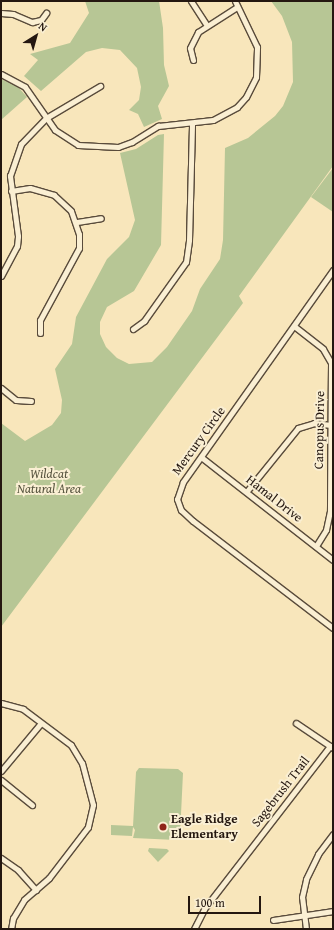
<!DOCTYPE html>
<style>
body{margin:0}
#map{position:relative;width:334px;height:930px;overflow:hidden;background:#f8e6bb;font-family:"Gentium Book Plus",serif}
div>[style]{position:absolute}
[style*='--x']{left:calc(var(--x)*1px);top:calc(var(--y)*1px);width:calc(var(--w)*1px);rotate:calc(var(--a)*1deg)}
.green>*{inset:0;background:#b7c695}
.roads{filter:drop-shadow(1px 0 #594b3b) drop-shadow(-1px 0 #594b3b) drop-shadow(0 1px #594b3b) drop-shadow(0 -1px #594b3b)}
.minor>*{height:5px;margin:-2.5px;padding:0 2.5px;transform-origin:2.5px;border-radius:2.5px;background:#faefd3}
.dots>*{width:11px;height:11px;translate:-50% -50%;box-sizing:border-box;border:2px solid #faefd3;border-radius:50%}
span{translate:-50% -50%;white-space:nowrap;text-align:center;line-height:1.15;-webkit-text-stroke:4px #faefd3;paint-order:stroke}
.street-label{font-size:13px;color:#241710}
.park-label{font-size:13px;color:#57543f;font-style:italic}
.poi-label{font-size:13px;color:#241710;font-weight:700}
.left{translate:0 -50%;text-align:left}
.frame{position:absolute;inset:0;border:2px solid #241710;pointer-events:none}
.north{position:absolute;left:16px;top:16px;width:40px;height:40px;-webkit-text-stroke:3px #faefd3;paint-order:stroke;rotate:37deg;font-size:11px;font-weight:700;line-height:16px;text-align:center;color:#241710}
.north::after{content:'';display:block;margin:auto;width:14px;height:18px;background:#241710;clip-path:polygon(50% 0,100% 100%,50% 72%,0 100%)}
.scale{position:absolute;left:188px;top:896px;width:73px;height:18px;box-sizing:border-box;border:2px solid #241710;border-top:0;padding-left:5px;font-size:12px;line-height:14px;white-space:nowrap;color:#241710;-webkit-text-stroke:3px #faefd3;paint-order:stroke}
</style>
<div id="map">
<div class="green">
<div style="clip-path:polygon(85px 1px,159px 1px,163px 28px,164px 65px,169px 86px,158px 106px,162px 119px,144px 127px,138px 114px,129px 110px,139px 100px,141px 87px,137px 68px,120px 50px,102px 48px,86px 52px,41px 91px,24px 76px,38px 60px,30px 54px,70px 43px,89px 13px)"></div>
<div style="clip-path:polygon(271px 1px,333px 1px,333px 166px,239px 296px,243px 303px,1px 627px,1px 423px,25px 441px,52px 425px,61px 413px,62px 400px,55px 369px,72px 344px,76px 317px,107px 259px,129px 237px,135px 220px,120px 153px,136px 149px,158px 135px,164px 134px,161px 245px,134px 291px,107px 307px,100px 322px,100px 334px,106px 347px,117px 358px,129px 364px,152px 362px,167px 347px,192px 311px,200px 289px,220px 259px,223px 240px,225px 148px,248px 138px,275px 116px,283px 106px,293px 82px,292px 42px,282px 16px)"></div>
<div style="clip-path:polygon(1px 79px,18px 87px,27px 97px,1px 120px)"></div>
<div style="clip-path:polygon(333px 168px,333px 212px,311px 197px)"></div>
<div style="clip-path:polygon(139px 768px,178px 769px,183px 773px,180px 835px,176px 840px,133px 838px,135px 830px,133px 827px,132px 836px,111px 835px,111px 825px,133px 826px,136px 772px)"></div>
<div style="clip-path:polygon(149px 848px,167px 849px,169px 851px,158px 862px,148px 851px)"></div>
</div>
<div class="roads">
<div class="minor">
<div style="--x:191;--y:1;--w:27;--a:57"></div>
<div style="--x:1;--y:13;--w:12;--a:5"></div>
<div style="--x:13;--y:14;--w:21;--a:23"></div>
<div style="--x:32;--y:22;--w:9;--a:-13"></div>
<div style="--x:41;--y:20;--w:9;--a:-54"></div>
<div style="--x:193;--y:60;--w:12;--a:-104"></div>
<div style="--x:190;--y:48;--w:18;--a:-63"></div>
<div style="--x:198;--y:32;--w:46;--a:-32.7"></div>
<div style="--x:1;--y:74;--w:27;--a:28"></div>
<div style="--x:25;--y:87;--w:52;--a:55.1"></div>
<div style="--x:55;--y:130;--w:27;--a:33"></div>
<div style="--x:78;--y:145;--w:40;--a:2.9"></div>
<div style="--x:118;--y:147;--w:15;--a:-20"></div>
<div style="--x:132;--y:142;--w:31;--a:-32"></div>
<div style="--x:158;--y:126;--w:55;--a:-6.2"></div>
<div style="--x:213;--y:120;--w:27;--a:-28"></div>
<div style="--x:237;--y:107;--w:13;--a:-48"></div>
<div style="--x:246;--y:97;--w:22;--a:-63"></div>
<div style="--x:256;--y:77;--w:30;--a:-88"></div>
<div style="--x:257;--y:47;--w:51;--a:-115.6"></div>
<div style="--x:11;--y:191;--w:19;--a:-9"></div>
<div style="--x:30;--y:188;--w:25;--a:16"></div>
<div style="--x:54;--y:195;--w:23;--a:43"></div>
<div style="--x:71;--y:211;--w:24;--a:71"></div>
<div style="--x:79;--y:234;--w:14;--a:90"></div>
<div style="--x:79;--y:248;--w:82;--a:118.4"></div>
<div style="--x:40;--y:320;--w:13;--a:90"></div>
<div style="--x:77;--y:222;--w:24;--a:-9"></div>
<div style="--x:333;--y:270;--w:260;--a:125.3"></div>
<div style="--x:183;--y:482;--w:18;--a:109"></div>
<div style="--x:177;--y:499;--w:12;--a:70"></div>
<div style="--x:181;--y:510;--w:16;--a:43"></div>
<div style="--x:193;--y:521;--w:176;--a:37.4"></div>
<div style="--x:1;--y:276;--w:34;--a:-62"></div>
<div style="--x:17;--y:246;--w:10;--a:-84"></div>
<div style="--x:18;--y:236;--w:61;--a:-97.6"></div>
<div style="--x:10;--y:176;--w:34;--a:-71"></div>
<div style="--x:21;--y:144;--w:36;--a:-46"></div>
<div style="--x:46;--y:118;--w:63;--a:-30.7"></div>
<div style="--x:294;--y:326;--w:37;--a:38"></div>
<div style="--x:323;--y:349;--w:16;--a:60"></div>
<div style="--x:331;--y:363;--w:148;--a:90.4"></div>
<div style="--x:330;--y:511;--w:19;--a:102"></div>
<div style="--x:326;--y:530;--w:19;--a:122"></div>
<div style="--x:133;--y:329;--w:14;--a:-36"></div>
<div style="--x:144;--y:321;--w:72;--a:-54.6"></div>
<div style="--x:186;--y:262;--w:22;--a:-82"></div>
<div style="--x:189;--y:240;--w:117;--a:-88.5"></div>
<div style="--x:1;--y:388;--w:19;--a:39"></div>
<div style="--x:16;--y:400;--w:15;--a:4"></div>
<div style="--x:201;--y:457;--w:167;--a:38"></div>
<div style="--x:247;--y:491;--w:81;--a:-51"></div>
<div style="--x:298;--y:428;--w:17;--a:-17"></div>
<div style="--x:314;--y:423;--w:17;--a:7"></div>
<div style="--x:1;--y:703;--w:23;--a:15"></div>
<div style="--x:23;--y:709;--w:60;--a:36.9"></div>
<div style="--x:71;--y:745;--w:21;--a:59"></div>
<div style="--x:82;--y:763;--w:43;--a:75.3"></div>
<div style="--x:93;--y:805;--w:23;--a:103"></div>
<div style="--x:88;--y:827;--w:64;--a:127.4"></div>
<div style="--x:49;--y:878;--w:33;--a:139"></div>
<div style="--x:24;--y:900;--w:21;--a:121"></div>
<div style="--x:13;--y:918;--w:11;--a:100"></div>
<div style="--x:296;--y:723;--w:45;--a:34"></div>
<div style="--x:1;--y:771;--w:62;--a:-50.2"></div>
<div style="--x:1;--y:780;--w:40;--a:39"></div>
<div style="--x:1;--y:858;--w:21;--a:35"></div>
<div style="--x:18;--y:870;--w:27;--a:48"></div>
<div style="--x:273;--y:920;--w:61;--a:-8.5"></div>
<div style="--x:194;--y:929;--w:22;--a:-63"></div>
<div style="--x:204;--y:909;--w:206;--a:-52.3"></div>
<div style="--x:306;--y:929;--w:32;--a:-97"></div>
<div style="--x:302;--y:897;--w:18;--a:-77"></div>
<div style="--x:306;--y:879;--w:28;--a:-64"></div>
<div style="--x:318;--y:854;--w:25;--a:-53"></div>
</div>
</div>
<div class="dots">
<div style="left:163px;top:827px;background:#8f2418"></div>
</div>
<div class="street-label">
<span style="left:320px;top:430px;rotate:-89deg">Canopus Drive</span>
<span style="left:199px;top:441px;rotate:-54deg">Mercury Circle</span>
<span style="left:274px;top:499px;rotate:38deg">Hamal Drive</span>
<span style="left:281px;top:792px;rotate:-52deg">Sagebrush Trail</span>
</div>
<div class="park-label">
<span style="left:49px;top:482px">Wildcat<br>Natural Area</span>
</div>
<div class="poi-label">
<span class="left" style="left:171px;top:827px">Eagle Ridge<br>Elementary</span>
</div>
<div class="frame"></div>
<div class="north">N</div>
<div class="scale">100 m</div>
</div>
